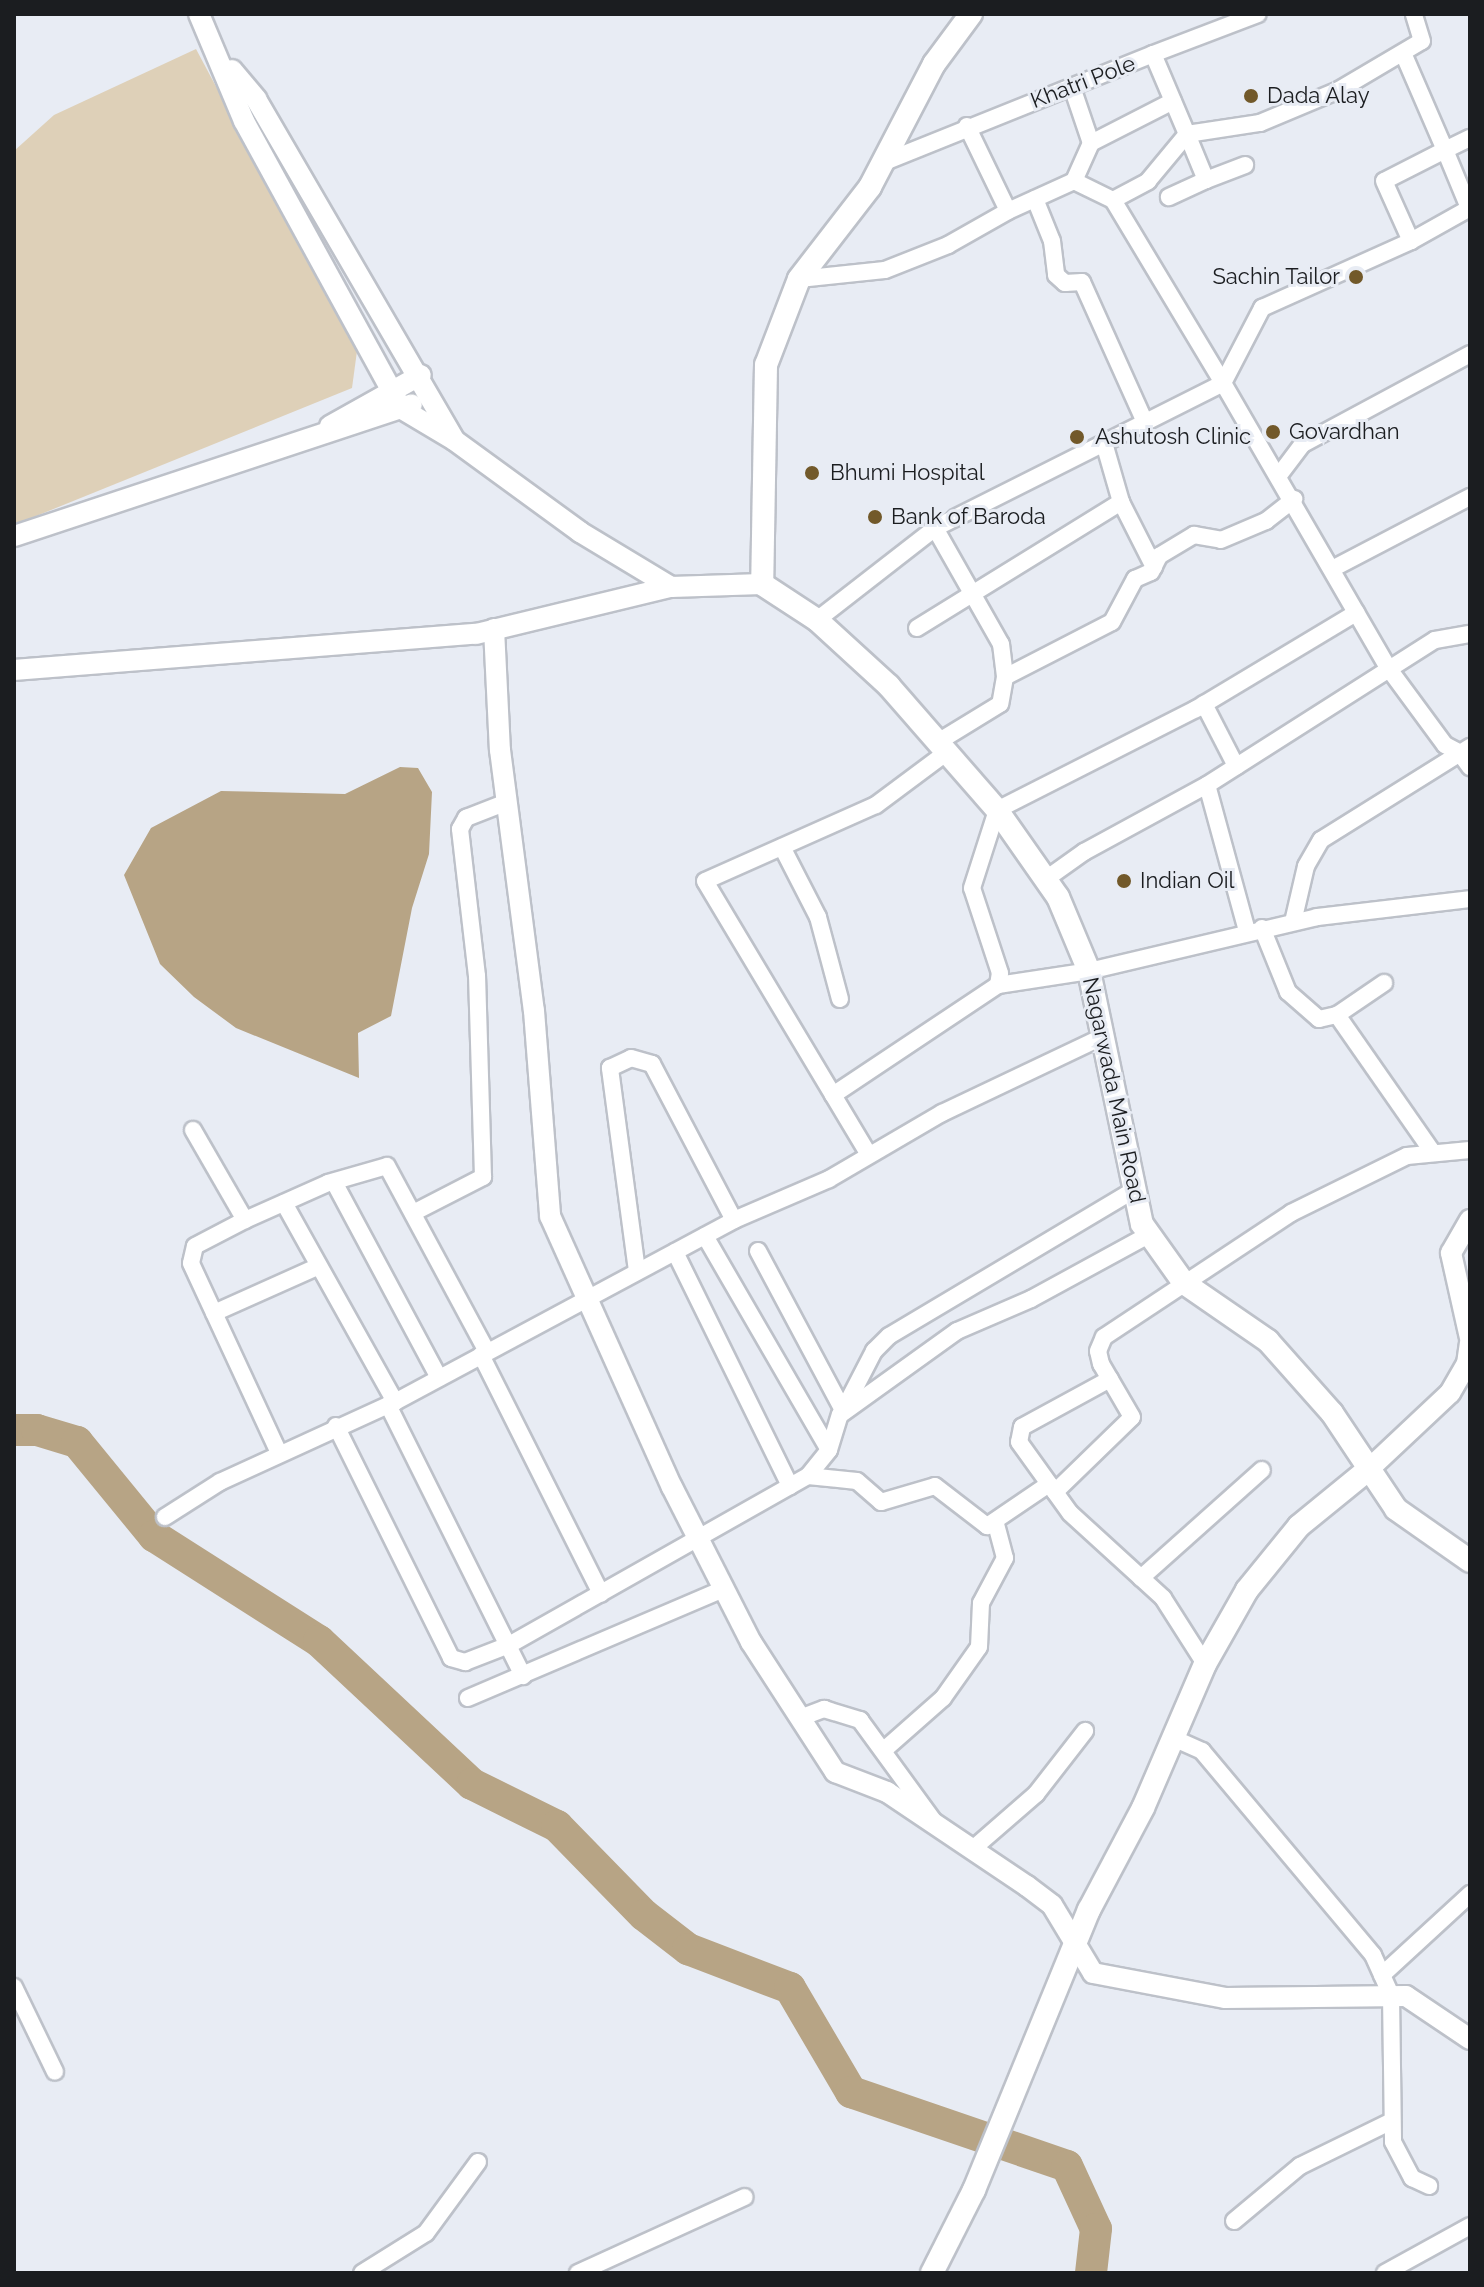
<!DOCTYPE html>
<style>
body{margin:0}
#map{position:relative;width:1484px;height:2287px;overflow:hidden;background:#e8ecf4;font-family:Raleway,sans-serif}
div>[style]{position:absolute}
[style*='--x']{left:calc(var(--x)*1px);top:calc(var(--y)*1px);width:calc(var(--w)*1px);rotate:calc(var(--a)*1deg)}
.green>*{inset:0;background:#ded0b8}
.water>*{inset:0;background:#b7a485}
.river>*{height:32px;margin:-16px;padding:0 16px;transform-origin:16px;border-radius:16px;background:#b7a485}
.roads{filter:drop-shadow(2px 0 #bdc1c9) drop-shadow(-2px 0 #bdc1c9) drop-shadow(0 2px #bdc1c9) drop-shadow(0 -2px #bdc1c9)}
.minor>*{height:16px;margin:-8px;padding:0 8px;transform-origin:8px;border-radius:8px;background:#fff}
.tertiary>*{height:20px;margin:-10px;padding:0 10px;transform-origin:10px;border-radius:10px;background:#fff}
.secondary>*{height:22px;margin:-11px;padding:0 11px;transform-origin:11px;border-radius:11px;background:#fff}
.dots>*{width:22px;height:22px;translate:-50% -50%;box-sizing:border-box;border:4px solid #e8ecf4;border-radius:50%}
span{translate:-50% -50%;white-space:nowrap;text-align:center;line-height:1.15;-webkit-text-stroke:6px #e8ecf4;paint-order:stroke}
.street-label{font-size:22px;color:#1b1d20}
.poi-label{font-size:22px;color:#1b1d20}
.left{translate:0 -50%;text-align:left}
.right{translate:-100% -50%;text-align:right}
.frame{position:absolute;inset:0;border:16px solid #1b1d20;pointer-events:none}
</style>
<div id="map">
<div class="green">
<div style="clip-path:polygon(196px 49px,357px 351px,352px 388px,14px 525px,14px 151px,54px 115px)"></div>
</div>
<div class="water">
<div style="clip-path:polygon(400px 767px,418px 768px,432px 792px,429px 854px,412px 908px,391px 1016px,358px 1033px,359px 1078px,236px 1028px,194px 997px,160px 964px,124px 875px,151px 828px,221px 791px,345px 794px)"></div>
</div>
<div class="river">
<div style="--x:14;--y:1430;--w:23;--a:0"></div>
<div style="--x:37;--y:1430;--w:42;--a:16.7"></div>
<div style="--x:77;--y:1442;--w:122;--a:50.7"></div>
<div style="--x:154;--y:1536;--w:196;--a:32.5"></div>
<div style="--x:319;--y:1641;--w:209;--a:43.1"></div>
<div style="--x:472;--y:1784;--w:95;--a:26.3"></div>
<div style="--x:557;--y:1826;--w:124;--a:45.7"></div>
<div style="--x:644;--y:1915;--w:56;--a:37.7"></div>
<div style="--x:688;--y:1949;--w:109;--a:20.9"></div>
<div style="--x:790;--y:1988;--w:121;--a:59.6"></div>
<div style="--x:851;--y:2092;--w:228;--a:18.9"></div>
<div style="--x:1067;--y:2166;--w:69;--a:65.3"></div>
<div style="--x:1096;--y:2229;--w:44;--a:96.5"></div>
</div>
<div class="roads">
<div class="minor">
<div style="--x:1403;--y:53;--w:106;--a:66.6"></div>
<div style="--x:1445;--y:150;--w:68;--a:153.1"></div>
<div style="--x:1384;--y:181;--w:66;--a:65.8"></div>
<div style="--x:1153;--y:54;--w:112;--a:-20.9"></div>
<div style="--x:1072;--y:87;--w:59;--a:71.3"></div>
<div style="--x:1091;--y:143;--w:92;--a:-27.1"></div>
<div style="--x:967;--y:126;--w:94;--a:64.2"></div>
<div style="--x:1008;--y:211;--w:72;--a:-24.4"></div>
<div style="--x:1091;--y:143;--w:42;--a:114.1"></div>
<div style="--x:1074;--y:181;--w:43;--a:26"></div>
<div style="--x:1113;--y:200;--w:40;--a:-28"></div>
<div style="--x:1148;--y:181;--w:61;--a:-50.3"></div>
<div style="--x:1187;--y:134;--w:50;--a:67.6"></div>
<div style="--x:1206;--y:180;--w:41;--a:155.3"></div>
<div style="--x:882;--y:163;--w:292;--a:-21.9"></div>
<div style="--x:1153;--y:54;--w:87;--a:67"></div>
<div style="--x:1187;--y:134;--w:74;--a:-8.6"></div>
<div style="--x:1260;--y:123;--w:86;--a:-22.7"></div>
<div style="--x:1339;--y:90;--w:96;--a:-30.6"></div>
<div style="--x:1422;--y:41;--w:28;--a:-107"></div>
<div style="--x:1206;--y:180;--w:42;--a:-21"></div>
<div style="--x:1035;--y:199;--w:45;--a:68"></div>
<div style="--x:1052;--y:241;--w:34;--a:83"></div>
<div style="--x:1056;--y:275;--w:12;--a:42"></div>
<div style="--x:1065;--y:283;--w:17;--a:-3"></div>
<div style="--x:1082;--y:282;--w:154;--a:65.8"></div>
<div style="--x:1113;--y:200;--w:214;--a:59"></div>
<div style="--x:1469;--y:208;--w:63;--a:-112.5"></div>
<div style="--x:1445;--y:150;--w:28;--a:-26"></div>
<div style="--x:799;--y:279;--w:86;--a:-6"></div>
<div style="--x:885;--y:270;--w:68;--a:-21.6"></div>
<div style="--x:948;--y:245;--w:69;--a:-29.5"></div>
<div style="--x:1223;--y:383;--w:85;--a:-62.5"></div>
<div style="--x:1262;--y:308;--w:163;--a:-24.2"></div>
<div style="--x:1411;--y:241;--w:68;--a:-29.2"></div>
<div style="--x:1104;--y:443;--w:61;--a:73.9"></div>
<div style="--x:1280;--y:474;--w:38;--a:-53"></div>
<div style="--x:1303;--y:444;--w:190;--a:-28.3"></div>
<div style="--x:935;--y:528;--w:133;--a:60.4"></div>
<div style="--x:1001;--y:644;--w:33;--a:83"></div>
<div style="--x:1005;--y:677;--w:27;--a:100"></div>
<div style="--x:1000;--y:704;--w:73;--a:148.5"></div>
<div style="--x:1332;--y:569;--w:156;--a:-27.6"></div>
<div style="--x:817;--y:620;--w:150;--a:-37.9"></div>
<div style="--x:935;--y:528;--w:322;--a:-26.7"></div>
<div style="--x:1223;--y:383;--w:331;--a:59.9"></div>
<div style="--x:1389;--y:669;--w:94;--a:53.6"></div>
<div style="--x:1445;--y:745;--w:16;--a:27"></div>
<div style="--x:1459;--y:752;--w:19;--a:54"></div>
<div style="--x:917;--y:628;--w:240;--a:-31.7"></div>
<div style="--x:1121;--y:502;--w:73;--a:63.1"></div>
<div style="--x:1005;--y:677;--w:120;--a:-27.2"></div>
<div style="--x:1112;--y:622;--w:49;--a:-61.9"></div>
<div style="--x:1135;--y:579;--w:17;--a:-24"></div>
<div style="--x:1151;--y:572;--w:18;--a:-63"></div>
<div style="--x:1159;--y:556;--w:41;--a:-31"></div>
<div style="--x:1194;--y:535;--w:27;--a:10"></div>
<div style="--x:1221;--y:540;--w:49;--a:-22.9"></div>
<div style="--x:1266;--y:521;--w:36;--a:-38"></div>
<div style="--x:1204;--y:704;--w:70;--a:62.7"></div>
<div style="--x:782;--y:847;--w:79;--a:62.8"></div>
<div style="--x:818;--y:917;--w:85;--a:75"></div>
<div style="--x:1046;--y:879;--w:47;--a:-35.4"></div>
<div style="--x:1084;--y:852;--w:140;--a:-28.6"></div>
<div style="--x:1293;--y:922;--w:57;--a:-76.9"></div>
<div style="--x:1306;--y:866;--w:30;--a:-60"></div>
<div style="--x:1321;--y:840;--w:176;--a:-32"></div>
<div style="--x:1262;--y:928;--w:69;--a:67.9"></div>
<div style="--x:1288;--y:992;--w:41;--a:41.1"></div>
<div style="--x:1319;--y:1019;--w:18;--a:-13"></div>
<div style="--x:1337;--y:1015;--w:166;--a:55.1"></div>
<div style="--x:1247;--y:931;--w:151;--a:-105.3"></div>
<div style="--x:1207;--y:785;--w:270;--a:-32.5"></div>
<div style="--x:1435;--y:640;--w:36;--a:-10"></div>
<div style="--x:998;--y:985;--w:92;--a:-8.7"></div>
<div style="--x:1089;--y:971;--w:234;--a:-13.3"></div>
<div style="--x:1317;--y:917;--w:154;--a:-6.7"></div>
<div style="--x:1337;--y:1015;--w:57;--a:-34.2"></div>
<div style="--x:833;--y:1095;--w:198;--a:-33.7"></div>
<div style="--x:998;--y:985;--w:12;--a:-81"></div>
<div style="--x:1000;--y:973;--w:89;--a:-108.2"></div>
<div style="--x:972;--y:888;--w:82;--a:-72.2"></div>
<div style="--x:997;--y:810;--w:223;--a:-26.9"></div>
<div style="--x:1196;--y:709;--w:187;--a:-31"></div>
<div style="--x:193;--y:1130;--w:104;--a:60"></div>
<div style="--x:869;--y:1155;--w:319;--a:-120.9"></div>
<div style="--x:705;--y:881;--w:187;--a:-24"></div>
<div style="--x:876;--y:805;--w:89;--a:-36.7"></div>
<div style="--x:334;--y:1182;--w:222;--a:61.8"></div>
<div style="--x:284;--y:1203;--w:228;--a:60.8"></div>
<div style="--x:413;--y:1213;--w:79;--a:-27.2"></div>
<div style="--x:483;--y:1177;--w:201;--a:-91.7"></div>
<div style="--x:477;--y:976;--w:148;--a:-96.6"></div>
<div style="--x:460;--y:829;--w:13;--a:-61"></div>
<div style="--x:466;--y:818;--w:44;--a:-21.3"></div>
<div style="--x:705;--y:1236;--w:247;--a:59.9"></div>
<div style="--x:829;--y:1450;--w:37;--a:-73"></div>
<div style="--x:840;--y:1415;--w:144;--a:-35.7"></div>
<div style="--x:957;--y:1331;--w:81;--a:-23.4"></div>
<div style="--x:1031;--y:1299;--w:136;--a:-28.6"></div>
<div style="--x:758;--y:1251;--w:180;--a:61.9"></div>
<div style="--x:675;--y:1252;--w:261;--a:63.8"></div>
<div style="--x:637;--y:1271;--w:205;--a:-97.6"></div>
<div style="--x:610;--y:1068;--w:23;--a:-25"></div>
<div style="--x:631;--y:1058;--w:22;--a:16"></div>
<div style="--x:652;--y:1064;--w:176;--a:62.3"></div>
<div style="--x:214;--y:1313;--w:113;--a:-24.1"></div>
<div style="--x:481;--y:1355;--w:267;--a:63.3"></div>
<div style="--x:1110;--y:1379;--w:100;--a:151.4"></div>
<div style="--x:1022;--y:1427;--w:15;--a:101"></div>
<div style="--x:1019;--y:1442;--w:87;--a:54.3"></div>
<div style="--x:1070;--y:1513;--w:126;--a:42.4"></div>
<div style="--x:1163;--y:1598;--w:78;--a:57.5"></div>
<div style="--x:388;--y:1405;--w:303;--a:63.5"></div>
<div style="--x:843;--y:1411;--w:68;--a:-62.7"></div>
<div style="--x:874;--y:1351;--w:21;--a:-45"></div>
<div style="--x:889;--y:1336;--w:285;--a:-30.8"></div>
<div style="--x:336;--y:1426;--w:259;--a:63.6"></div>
<div style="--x:451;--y:1658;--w:15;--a:16"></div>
<div style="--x:465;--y:1662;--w:47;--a:-21.1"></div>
<div style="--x:509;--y:1645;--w:343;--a:-29.5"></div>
<div style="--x:808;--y:1476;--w:33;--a:-51"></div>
<div style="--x:279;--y:1453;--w:209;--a:-114.9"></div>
<div style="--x:191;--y:1263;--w:17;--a:-77"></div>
<div style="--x:195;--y:1246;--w:56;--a:-27.5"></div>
<div style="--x:245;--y:1220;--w:91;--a:-24"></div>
<div style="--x:328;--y:1183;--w:61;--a:-16.1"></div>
<div style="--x:387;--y:1166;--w:211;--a:61.7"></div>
<div style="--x:808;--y:1476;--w:49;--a:5.8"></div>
<div style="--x:857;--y:1481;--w:32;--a:41"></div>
<div style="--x:881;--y:1502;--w:56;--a:-16.5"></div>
<div style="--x:935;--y:1486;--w:66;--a:37.6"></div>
<div style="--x:987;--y:1526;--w:75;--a:-34.1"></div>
<div style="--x:1055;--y:1492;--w:107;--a:-44.2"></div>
<div style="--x:1132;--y:1417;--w:61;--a:-120.3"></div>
<div style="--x:1101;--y:1364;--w:13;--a:-103"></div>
<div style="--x:1098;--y:1351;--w:15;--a:-67"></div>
<div style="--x:1104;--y:1337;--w:224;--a:-33.5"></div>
<div style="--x:1291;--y:1213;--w:129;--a:-26.2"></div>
<div style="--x:1407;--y:1156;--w:63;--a:-5.4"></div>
<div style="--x:165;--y:1517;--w:65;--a:-32.5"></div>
<div style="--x:220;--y:1482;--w:192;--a:-24.6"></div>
<div style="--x:395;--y:1402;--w:385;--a:-28.2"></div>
<div style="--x:734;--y:1220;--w:103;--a:-23.3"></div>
<div style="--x:829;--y:1179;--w:131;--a:-30.3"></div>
<div style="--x:942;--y:1113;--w:177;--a:-25.4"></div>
<div style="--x:1141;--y:1578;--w:162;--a:-41.8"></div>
<div style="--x:468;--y:1698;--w:278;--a:-23.1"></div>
<div style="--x:800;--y:1718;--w:26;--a:-21"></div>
<div style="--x:824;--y:1709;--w:38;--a:17"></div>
<div style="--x:860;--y:1720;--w:124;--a:53.9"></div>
<div style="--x:1173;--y:1738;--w:32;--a:24"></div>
<div style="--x:1202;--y:1751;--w:266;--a:50"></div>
<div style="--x:1373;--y:1955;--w:44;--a:65.8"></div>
<div style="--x:1391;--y:1995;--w:147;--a:89.2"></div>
<div style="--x:1393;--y:2142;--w:41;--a:62.2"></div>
<div style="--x:1412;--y:2178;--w:19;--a:25"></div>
<div style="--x:884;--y:1750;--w:79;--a:-41.4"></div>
<div style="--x:943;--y:1698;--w:62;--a:-54.8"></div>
<div style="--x:979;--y:1647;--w:44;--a:-87.4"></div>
<div style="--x:981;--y:1603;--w:51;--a:-61.9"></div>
<div style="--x:1005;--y:1558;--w:35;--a:-105"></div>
<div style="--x:975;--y:1847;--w:81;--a:-41"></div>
<div style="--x:1036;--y:1794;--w:80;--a:-52.1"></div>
<div style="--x:1382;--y:1975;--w:120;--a:-42.6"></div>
<div style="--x:14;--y:1987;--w:94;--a:64.2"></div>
<div style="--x:1234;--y:2221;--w:86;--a:-39.8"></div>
<div style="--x:1300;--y:2166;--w:102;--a:-26.1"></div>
<div style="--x:362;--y:2273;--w:75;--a:-32"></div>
<div style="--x:426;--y:2233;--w:88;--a:-53.8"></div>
<div style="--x:578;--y:2273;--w:183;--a:-24.5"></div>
<div style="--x:1385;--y:2273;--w:97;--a:-28.9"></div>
</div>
<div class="tertiary">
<div style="--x:199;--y:14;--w:116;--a:67.2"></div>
<div style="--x:244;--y:121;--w:328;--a:61.3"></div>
<div style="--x:402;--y:409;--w:61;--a:30.8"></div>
<div style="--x:454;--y:440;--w:156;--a:36.1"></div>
<div style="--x:580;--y:532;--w:106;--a:31.1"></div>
<div style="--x:671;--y:587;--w:91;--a:-1.9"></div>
<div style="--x:232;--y:70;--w:38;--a:50"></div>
<div style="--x:256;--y:99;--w:393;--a:59.8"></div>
<div style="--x:330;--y:426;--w:104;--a:-29.3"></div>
<div style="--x:14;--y:536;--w:419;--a:-18.3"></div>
<div style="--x:494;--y:629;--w:121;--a:87.2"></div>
<div style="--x:500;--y:750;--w:263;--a:82.6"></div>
<div style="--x:534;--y:1011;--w:206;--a:85.5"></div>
<div style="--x:550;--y:1216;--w:297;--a:65.8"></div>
<div style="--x:672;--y:1487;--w:174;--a:63"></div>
<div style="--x:751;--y:1642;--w:155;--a:57.1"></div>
<div style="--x:835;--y:1772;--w:56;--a:21"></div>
<div style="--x:887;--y:1792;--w:169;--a:33.9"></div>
<div style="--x:1027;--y:1886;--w:31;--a:37"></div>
<div style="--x:1052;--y:1905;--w:79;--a:58.9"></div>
<div style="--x:1093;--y:1973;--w:134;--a:10.7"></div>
<div style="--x:1225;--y:1998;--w:181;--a:-0.6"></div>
<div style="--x:1406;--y:1996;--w:77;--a:33.9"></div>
<div style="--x:14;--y:670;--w:463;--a:-4.5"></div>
<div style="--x:476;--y:634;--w:201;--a:-13.6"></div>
<div style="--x:1470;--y:1220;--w:38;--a:120"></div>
<div style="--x:1451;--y:1253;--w:87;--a:77.4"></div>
<div style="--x:1369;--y:1469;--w:111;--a:-43.2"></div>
<div style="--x:1450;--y:1393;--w:34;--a:-60"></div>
<div style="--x:1467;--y:1364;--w:21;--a:-82"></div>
</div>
<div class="secondary">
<div style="--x:971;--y:14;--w:62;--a:126.5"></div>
<div style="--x:934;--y:64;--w:139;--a:117.5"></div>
<div style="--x:870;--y:187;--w:116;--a:127.7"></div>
<div style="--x:799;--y:279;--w:92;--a:111"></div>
<div style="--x:766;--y:365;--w:219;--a:91"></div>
<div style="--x:762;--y:584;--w:66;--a:33.2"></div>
<div style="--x:817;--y:620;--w:98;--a:42.5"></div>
<div style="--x:889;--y:686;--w:164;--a:48.9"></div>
<div style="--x:997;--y:810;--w:106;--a:55"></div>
<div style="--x:1058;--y:897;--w:80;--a:67.3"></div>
<div style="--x:1089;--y:971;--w:258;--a:78.2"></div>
<div style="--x:1142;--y:1224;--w:72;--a:54.6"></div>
<div style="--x:1184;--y:1283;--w:102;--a:34.6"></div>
<div style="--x:1268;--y:1341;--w:96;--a:48.4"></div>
<div style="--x:1332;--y:1413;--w:115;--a:56.3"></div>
<div style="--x:1396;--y:1509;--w:90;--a:35.1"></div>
<div style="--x:932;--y:2273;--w:93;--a:-63.2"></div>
<div style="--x:974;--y:2190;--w:303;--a:-67.7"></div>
<div style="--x:1089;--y:1910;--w:115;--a:-62.1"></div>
<div style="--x:1143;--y:1808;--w:157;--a:-66.7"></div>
<div style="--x:1205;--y:1664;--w:85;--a:-60.4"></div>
<div style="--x:1247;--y:1590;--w:82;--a:-50.9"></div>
<div style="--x:1299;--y:1526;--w:90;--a:-39.2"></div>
</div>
</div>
<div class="dots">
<div style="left:1251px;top:96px;background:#72592a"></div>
<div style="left:1356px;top:277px;background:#72592a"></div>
<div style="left:1273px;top:432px;background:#72592a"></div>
<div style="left:1077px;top:437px;background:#72592a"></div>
<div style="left:812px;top:473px;background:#72592a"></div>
<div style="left:875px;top:517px;background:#72592a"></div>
<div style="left:1124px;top:881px;background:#72592a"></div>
</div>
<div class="street-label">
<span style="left:1083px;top:82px;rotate:-21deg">Khatri Pole</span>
<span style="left:1114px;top:1090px;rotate:78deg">Nagarwada Main Road</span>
</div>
<div class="poi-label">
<span class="left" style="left:1267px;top:96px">Dada Alay</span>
<span class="right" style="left:1340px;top:277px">Sachin Tailor</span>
<span class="left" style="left:1289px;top:432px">Govardhan</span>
<span class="left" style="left:1095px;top:437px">Ashutosh Clinic</span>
<span class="left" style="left:830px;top:473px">Bhumi Hospital</span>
<span class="left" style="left:891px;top:517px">Bank of Baroda</span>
<span class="left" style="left:1140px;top:881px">Indian Oil</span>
</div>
<div class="frame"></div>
</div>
